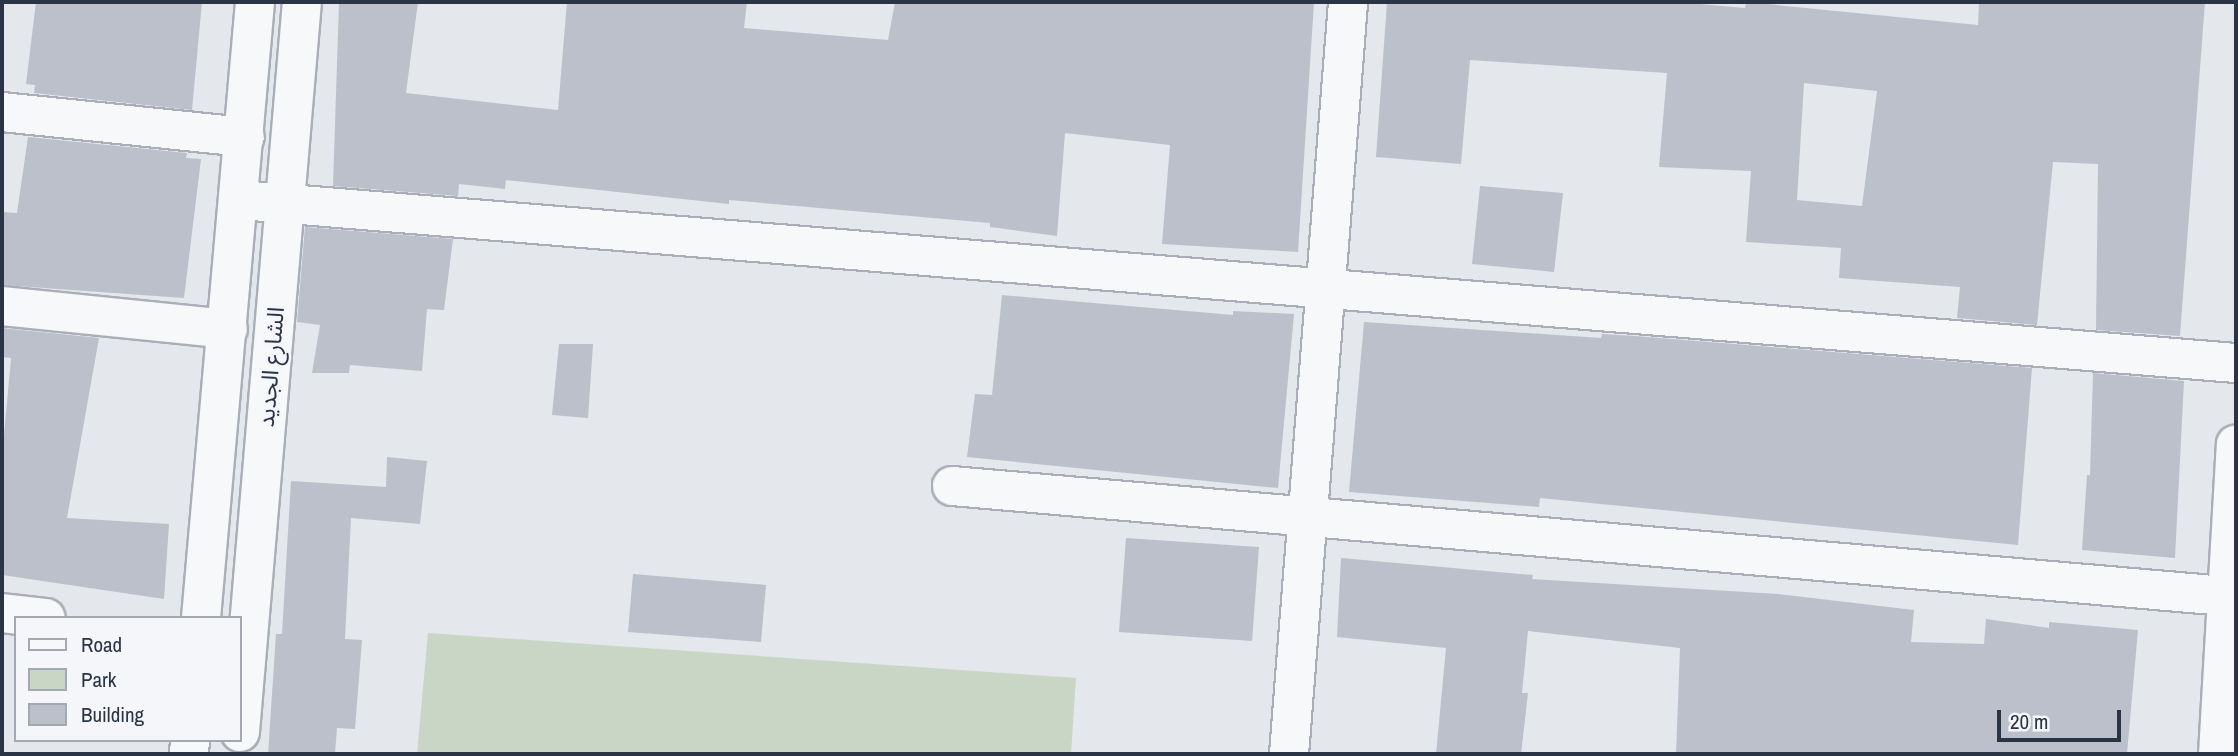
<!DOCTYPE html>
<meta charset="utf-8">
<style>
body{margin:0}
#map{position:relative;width:2238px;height:756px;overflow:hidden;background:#e4e7ec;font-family:"Archivo Narrow","Noto Sans Arabic",sans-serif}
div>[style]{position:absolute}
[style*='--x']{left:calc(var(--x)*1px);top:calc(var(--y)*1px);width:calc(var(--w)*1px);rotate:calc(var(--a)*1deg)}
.green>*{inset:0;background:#c9d6c5}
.building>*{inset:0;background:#bbc0ca}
.roads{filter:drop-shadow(2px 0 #a9aeb7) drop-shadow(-2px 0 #a9aeb7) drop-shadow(0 2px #a9aeb7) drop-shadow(0 -2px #a9aeb7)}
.minor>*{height:38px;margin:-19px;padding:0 19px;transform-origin:19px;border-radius:19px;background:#f7f8fa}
span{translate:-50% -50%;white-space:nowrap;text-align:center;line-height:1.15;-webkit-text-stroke:5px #f4f6f9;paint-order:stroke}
.street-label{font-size:23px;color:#2b3445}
.frame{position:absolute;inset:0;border:4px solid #2b3445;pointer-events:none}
.legend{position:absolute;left:14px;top:616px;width:228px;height:126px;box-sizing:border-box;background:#f4f6f9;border:2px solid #a4a8b1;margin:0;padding:9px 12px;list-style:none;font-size:21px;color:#2b3445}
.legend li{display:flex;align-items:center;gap:14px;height:35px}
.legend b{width:35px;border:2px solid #a4a8b1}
.scale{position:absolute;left:1997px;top:710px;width:124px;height:32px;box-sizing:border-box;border:4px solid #2b3445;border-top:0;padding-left:9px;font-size:21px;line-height:24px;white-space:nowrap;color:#2b3445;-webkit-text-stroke:5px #f4f6f9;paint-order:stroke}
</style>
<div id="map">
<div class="green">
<div style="clip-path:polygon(428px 633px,1076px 678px,1071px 754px,417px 754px)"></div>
</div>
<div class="building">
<div style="clip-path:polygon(36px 2px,202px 2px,192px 110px,34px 93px,35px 85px,26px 84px)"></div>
<div style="clip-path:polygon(339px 2px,418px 2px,406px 93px,558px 110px,567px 2px,747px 2px,744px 28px,888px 40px,895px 2px,1314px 2px,1298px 252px,1162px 244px,1170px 145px,1065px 133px,1057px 236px,990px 227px,990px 223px,729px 200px,729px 204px,506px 180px,505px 189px,459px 184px,458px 196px,333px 186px)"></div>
<div style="clip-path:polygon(evenodd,1387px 2px,1677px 2px,1745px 8px,1746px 2px,1978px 25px,1979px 2px,2205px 2px,2180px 336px,2096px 330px,2098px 164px,2053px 162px,2037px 325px,1957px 318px,1960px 287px,1839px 278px,1841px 248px,1746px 242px,1751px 171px,1659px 167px,1667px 73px,1470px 60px,1461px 164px,1376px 157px,1387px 2px,1804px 83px,1877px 91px,1862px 206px,1797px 200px,1804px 83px)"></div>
<div style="clip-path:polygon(28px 137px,187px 153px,186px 158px,201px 159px,184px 298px,2px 285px,2px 212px,17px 213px)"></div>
<div style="clip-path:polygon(1480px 186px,1563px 193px,1554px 272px,1472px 264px)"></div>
<div style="clip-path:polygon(305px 227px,453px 239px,444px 310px,427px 309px,422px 371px,350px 365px,349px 373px,312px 373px,320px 325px,297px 322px)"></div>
<div style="clip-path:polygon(1002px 295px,1233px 315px,1233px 311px,1294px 314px,1278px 488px,967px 457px,975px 394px,992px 395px)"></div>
<div style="clip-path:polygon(1364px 322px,1601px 338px,1602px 334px,1635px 336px,2032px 368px,2018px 545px,1540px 498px,1539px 507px,1349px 492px)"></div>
<div style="clip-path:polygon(2px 328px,99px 338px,67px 518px,169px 524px,164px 599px,2px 575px,2px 457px,11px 358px,2px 357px)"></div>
<div style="clip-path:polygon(559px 344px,593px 344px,588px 418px,552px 415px)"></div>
<div style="clip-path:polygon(2093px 373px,2184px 381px,2175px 558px,2082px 550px,2087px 475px,2090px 475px)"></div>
<div style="clip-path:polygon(387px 457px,427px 461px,420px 524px,351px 518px,345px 639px,362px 640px,355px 729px,337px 728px,335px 754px,268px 754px,276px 634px,282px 634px,291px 481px,386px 487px)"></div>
<div style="clip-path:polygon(1126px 538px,1259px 547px,1252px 641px,1119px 632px)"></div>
<div style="clip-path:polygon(1341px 558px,1533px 575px,1532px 579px,1778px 594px,1914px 610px,1911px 642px,1984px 644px,1986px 619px,2049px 628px,2049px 622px,2138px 630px,2127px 754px,1676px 754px,1680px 648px,1528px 631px,1522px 693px,1528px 693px,1521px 754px,1436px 754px,1446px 648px,1337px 637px)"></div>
<div style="clip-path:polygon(633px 574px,766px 585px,761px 642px,628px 632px)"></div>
</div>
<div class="roads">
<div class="minor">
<div style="--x:2;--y:112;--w:244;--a:5.9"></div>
<div style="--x:240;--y:200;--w:2003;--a:4.67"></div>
<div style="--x:2;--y:306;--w:227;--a:5.8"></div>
<div style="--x:952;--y:486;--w:1289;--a:4.94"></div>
<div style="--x:2;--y:613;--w:44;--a:6.5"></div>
<div style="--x:201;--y:618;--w:618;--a:-84.99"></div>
<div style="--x:240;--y:732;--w:733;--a:-85.15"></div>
<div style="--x:189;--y:754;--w:14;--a:-86"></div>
<div style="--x:1289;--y:754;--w:754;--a:-85.51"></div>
<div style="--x:2218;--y:754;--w:310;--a:-86.7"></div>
</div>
</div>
<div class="street-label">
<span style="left:271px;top:367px;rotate:-85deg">الشارع الجديد</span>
</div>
<div class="frame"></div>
<ul class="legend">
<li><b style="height:9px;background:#f7f8fa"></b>Road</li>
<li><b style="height:19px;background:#c9d6c5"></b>Park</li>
<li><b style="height:19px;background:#bbc0ca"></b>Building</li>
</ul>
<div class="scale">20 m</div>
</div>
